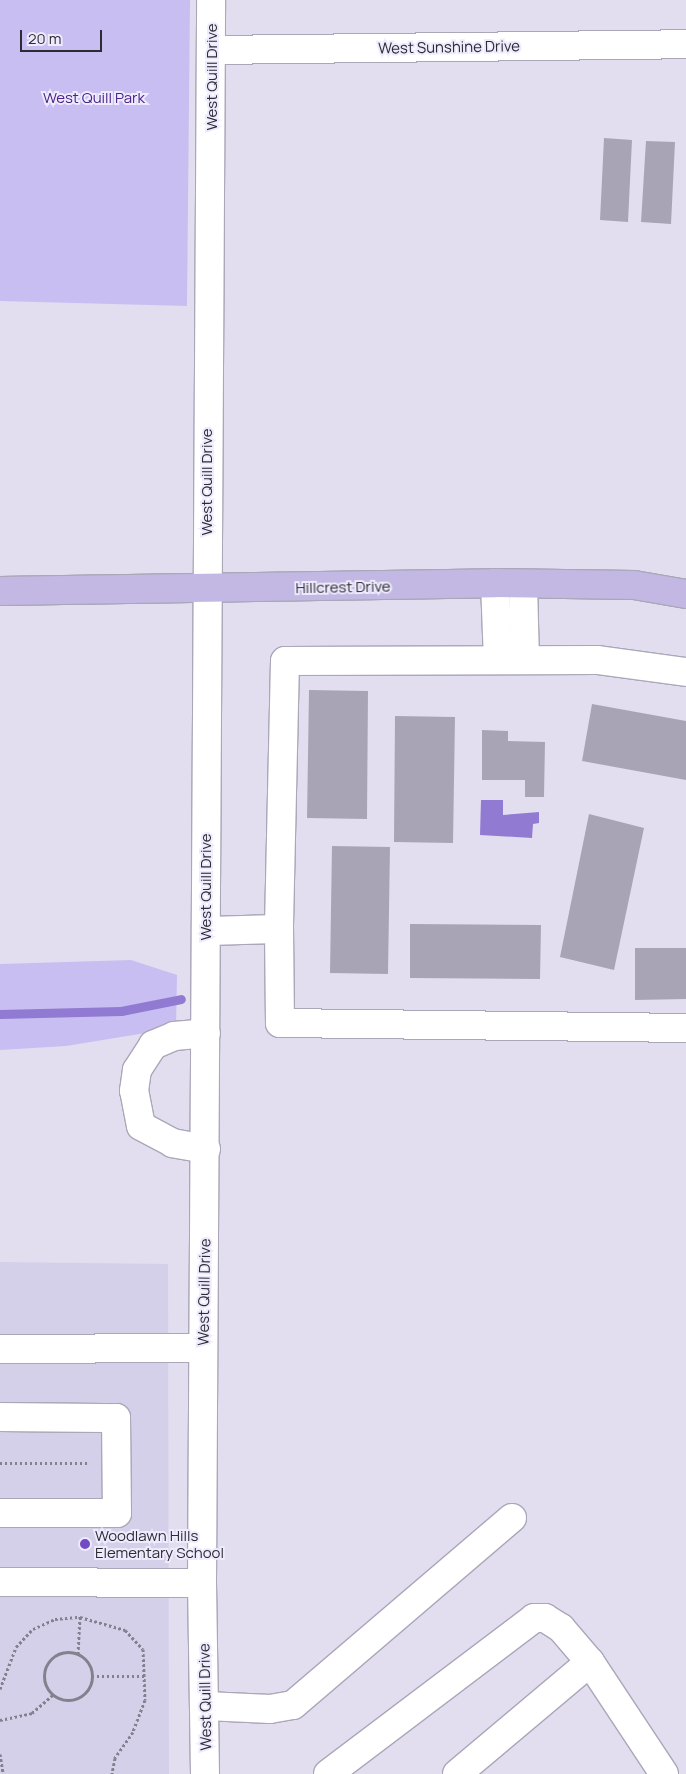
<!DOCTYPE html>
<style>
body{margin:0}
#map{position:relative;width:686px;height:1774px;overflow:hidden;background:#e2def0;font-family:Manrope,sans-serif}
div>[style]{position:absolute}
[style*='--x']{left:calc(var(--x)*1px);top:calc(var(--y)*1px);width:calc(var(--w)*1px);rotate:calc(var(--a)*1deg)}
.built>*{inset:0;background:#d5d0e9}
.green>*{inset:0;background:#c9bef2}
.water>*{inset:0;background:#917ad2}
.stream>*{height:9px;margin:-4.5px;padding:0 4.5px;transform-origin:4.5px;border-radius:4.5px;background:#917ad2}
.building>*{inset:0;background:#a8a4b5}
.path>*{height:3px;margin-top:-1.5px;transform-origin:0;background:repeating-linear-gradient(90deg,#84818e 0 2.5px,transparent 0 5px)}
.path>.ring{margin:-1.5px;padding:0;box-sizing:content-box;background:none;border:3px solid #84818e;border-radius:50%}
.roads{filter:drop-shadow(1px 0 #aaa7b8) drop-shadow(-1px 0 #aaa7b8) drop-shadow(0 1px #aaa7b8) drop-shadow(0 -1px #aaa7b8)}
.minor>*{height:28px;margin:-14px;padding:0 14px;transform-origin:14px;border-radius:14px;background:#fff}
.major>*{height:28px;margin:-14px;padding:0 14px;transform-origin:14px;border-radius:14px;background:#c3b8e3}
.dots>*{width:14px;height:14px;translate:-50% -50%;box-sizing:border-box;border:2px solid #efebfe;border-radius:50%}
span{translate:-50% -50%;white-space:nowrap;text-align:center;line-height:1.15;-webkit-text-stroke:4px #efebfe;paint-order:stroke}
.street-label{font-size:15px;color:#2e2c33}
.park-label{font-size:15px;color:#4a238a}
.poi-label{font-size:15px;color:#2e2c33}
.left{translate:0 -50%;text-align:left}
.scale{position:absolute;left:20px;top:30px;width:82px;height:22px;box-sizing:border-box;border:2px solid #2e2c33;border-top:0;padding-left:6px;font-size:15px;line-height:18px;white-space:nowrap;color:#2e2c33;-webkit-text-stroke:4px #efebfe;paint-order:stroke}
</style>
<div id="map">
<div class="built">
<div style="clip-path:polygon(0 1262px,168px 1264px,169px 1774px,0 1774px)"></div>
</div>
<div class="green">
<div style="clip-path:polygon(0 0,190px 0,187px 306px,0 301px)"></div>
<div style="clip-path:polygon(131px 960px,177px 975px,176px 1028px,66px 1046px,0 1050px,0 964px)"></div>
</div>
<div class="water">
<div style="clip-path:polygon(481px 800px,503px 800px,503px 815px,539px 812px,539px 823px,533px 824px,532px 838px,480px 835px)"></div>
</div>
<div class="stream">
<div style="--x:0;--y:1014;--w:121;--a:-1.4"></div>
<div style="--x:121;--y:1011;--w:61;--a:-11.3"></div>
</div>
<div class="building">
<div style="clip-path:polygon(604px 138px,632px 140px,628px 222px,600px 220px)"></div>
<div style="clip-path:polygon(646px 141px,675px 142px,671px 224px,641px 222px)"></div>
<div style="clip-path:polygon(309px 690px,368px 691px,367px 819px,307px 818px)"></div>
<div style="clip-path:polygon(592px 704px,686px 721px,686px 780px,582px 761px)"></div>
<div style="clip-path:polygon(395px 716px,455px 717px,453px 843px,394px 842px)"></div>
<div style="clip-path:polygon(482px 730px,508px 731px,508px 741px,545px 742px,544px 797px,525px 797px,525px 780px,482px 780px)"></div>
<div style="clip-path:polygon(589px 814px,644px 828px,614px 970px,560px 957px)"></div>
<div style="clip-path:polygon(332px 846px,390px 847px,388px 974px,330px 973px)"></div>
<div style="clip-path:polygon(410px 924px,541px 925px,540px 979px,410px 978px)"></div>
<div style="clip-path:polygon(635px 948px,686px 948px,686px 999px,635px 1000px)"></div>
</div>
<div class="path">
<div style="--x:0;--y:1463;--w:88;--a:0"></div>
<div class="ring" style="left:44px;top:1652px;width:45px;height:45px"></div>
<div style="--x:78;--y:1654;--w:39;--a:-87"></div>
<div style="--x:92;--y:1676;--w:54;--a:0"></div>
<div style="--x:0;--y:1689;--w:45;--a:-69.1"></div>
<div style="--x:16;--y:1647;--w:25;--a:-47"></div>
<div style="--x:33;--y:1629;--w:24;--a:-24"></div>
<div style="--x:55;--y:1619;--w:25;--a:-5"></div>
<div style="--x:80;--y:1617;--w:47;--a:16.1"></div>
<div style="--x:125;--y:1630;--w:26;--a:47"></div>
<div style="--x:143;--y:1649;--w:51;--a:87.8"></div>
<div style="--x:145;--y:1700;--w:34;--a:111"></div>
<div style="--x:133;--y:1732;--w:32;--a:125"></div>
<div style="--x:115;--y:1758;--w:16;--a:101"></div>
<div style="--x:0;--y:1720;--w:33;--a:-12"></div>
<div style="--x:32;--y:1713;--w:28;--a:-41"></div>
<div style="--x:0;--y:1754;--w:20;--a:81"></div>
</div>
<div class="roads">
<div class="minor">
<div style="--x:212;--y:50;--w:474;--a:-0.7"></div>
<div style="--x:495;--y:583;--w:77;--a:87.8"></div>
<div style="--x:523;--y:584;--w:76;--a:88.5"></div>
<div style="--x:686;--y:672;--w:90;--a:-172.3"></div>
<div style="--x:597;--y:660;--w:312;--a:179.8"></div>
<div style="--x:285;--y:661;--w:268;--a:91.3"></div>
<div style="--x:279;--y:929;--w:94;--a:89.4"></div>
<div style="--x:280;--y:1023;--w:406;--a:0.7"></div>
<div style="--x:206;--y:931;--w:73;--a:-1.6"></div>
<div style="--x:206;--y:1149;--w:34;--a:-170"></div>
<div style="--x:173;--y:1143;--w:36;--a:-152"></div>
<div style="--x:141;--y:1126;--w:36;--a:-101"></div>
<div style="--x:134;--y:1091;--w:21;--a:-82"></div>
<div style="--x:137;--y:1070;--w:30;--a:-57"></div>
<div style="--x:153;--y:1045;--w:23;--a:-23"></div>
<div style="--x:174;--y:1036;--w:32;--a:-5"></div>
<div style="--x:0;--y:1349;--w:203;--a:-0.3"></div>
<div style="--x:0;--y:1417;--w:116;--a:0.5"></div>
<div style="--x:116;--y:1418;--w:95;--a:89.4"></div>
<div style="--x:117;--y:1513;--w:117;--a:180"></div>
<div style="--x:0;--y:1582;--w:202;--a:0.3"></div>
<div style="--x:206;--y:1706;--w:64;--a:2.7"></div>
<div style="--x:270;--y:1709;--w:23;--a:-10"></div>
<div style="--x:293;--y:1705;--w:288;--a:-40.5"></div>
<div style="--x:205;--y:1774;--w:191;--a:-90.9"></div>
<div style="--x:202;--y:1583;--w:1583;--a:-89.67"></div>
<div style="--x:328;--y:1774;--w:258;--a:-37.1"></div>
<div style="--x:534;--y:1618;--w:11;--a:0"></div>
<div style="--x:545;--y:1618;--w:19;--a:32"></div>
<div style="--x:561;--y:1628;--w:45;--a:49.5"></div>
<div style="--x:590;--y:1662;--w:134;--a:56.5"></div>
<div style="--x:457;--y:1774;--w:174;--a:-40.1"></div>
</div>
<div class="major">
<div style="--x:0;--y:591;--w:495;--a:-0.9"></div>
<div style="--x:495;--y:583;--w:139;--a:0.8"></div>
<div style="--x:634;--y:585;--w:53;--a:9.8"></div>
</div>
</div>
<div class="dots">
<div style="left:85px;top:1544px;background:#724ac2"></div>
</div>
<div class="street-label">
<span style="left:449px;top:47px;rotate:-1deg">West Sunshine Drive</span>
<span style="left:212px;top:77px;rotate:-90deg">West Quill Drive</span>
<span style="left:207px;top:482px;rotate:-90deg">West Quill Drive</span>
<span style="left:343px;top:587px;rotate:-1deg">Hillcrest Drive</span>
<span style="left:206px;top:887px;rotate:-90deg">West Quill Drive</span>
<span style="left:204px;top:1292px;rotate:-89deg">West Quill Drive</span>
<span style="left:205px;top:1697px;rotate:-91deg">West Quill Drive</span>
</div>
<div class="park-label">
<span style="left:94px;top:98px">West Quill Park</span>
</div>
<div class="poi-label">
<span class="left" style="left:95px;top:1544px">Woodlawn Hills<br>Elementary School</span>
</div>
<div class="scale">20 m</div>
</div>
